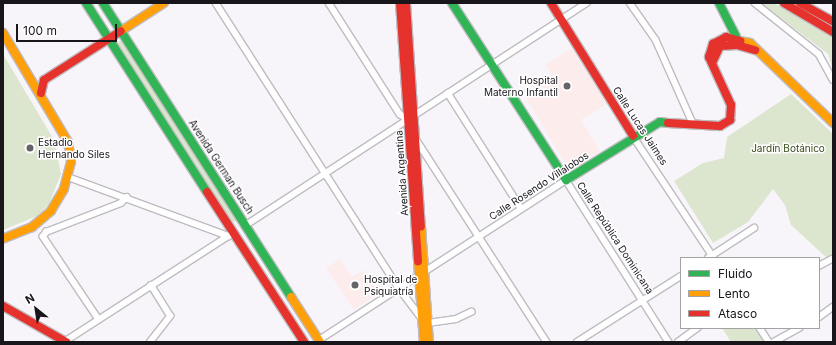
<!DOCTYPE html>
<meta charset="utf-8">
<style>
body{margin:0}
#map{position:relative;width:836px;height:345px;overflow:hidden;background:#f8f5fa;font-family:Inter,sans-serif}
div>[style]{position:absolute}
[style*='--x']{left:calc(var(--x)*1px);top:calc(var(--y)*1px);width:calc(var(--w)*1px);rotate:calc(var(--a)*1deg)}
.medical>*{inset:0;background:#fcecec}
.green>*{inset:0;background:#dce6ce}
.roads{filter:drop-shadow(1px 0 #bfbcc1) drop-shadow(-1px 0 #bfbcc1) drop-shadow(0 1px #bfbcc1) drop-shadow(0 -1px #bfbcc1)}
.street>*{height:5.5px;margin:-2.75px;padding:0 2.75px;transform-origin:2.75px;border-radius:2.75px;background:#fefefe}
.fast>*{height:8px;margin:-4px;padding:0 4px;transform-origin:4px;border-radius:4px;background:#30b455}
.slow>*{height:8px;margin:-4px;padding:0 4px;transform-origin:4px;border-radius:4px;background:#ff9f0a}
.jam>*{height:8px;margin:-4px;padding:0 4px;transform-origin:4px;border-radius:4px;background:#e5322d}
.dots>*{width:11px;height:11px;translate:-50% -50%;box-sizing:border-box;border:2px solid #fff;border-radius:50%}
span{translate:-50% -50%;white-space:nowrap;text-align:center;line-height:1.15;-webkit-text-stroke:3px #fff;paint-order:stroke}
.poi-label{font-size:10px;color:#18151b}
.right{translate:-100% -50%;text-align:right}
.left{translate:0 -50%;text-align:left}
.street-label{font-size:10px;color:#18151b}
.park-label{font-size:10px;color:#364816}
.frame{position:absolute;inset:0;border:4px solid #18151b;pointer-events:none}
.legend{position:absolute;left:680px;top:257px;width:140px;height:72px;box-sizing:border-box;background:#fff;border:1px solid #a3a1a4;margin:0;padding:5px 7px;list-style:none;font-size:12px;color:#18151b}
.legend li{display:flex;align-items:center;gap:8px;height:20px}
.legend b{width:20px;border:1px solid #a3a1a4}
.north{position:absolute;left:16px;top:289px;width:40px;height:40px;-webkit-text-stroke:3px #fff;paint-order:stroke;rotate:330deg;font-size:11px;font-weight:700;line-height:16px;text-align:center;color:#18151b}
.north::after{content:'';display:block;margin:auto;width:14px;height:18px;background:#18151b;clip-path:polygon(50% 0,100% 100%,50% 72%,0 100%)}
.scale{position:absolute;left:16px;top:24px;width:101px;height:18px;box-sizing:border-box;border:2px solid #18151b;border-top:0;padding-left:5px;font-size:12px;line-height:14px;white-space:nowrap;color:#18151b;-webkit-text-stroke:3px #fff;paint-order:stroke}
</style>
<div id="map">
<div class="medical">
<div style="clip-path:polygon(572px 48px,607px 104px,581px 120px,600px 151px,569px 170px,526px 98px,551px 73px,545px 65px)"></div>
<div style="clip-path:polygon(340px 259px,352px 277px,363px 270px,378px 293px,354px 310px,326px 268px)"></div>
</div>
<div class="green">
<div style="clip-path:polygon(761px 3px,774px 3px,833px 38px,833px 70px,828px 54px)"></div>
<div style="clip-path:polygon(119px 41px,123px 42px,237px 218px,235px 222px,231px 221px,118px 45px)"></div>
<div style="clip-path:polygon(3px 54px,54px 140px,61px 174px,49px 204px,37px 216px,3px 230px)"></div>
<div style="clip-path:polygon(791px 94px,833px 134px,833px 253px,827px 258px,791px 225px,785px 205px,773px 189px,748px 222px,713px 243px,674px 181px,703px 163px,724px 158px,727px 137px)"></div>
<div style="clip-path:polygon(722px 328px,757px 328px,766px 342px,731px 342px)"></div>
</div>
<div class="roads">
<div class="street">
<div style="--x:216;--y:3;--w:339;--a:57.3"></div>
<div style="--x:399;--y:288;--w:38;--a:53"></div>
<div style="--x:329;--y:3;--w:132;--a:57.4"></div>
<div style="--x:400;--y:114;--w:10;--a:37"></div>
<div style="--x:630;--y:3;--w:45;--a:54.9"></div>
<div style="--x:656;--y:40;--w:91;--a:66"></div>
<div style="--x:755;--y:3;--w:82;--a:38.6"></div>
<div style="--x:819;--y:54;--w:29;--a:61"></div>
<div style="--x:448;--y:93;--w:136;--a:57.6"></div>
<div style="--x:633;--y:136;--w:146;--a:56.4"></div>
<div style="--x:416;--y:139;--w:242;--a:57.2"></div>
<div style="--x:68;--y:177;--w:171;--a:20.2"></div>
<div style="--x:246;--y:225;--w:407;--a:-33.1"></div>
<div style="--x:708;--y:258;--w:55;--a:-33.1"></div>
<div style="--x:819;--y:266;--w:15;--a:-28"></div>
<div style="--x:819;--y:317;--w:17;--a:-36"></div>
<div style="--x:98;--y:319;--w:99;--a:-123.9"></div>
<div style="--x:43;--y:237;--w:6;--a:-59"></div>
<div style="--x:46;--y:232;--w:80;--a:-21.1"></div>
<div style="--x:121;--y:203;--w:8;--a:-45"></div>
<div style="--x:428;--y:323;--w:28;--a:-8"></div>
<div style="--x:456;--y:319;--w:17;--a:-25"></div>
<div style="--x:760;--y:328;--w:17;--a:57"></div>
<div style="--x:319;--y:340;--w:294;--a:-32.9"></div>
<div style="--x:566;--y:180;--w:192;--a:57.6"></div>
<div style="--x:64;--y:342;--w:201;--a:-32.8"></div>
<div style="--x:150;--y:342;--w:33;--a:-52"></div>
<div style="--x:170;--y:316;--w:36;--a:-122"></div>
<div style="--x:577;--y:342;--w:123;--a:-32.4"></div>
<div style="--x:678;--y:342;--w:24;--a:-36"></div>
<div style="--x:774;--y:342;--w:29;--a:-29"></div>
</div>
<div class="fast">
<div style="--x:86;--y:3;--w:224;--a:57.4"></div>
<div style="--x:103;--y:3;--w:349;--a:57.4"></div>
<div style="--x:452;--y:3;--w:211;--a:57.2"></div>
<div style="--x:566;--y:180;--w:110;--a:-31.7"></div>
<div style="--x:660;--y:122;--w:8;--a:7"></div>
<div style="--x:719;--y:3;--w:38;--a:63"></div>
</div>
<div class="slow">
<div style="--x:121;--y:31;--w:51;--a:-33.1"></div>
<div style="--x:3;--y:33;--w:127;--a:59.2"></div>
<div style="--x:68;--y:142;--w:20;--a:81"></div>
<div style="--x:71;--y:162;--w:28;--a:105"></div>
<div style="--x:64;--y:189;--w:26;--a:121"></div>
<div style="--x:51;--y:211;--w:25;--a:140"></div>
<div style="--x:32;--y:227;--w:31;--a:158"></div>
<div style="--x:740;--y:41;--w:10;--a:11"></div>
<div style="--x:750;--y:43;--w:115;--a:43.9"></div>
<div style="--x:421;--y:226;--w:116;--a:86.1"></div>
<div style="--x:418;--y:261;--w:81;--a:85.8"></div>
<div style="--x:291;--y:297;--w:54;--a:57.2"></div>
</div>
<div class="jam">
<div style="--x:400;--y:3;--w:259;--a:86"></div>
<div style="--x:406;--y:3;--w:224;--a:86.2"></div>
<div style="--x:551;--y:3;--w:156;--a:58.3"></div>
<div style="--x:784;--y:3;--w:57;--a:30.6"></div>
<div style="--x:800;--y:3;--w:38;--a:29"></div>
<div style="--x:713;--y:61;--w:17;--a:-65"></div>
<div style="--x:720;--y:46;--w:17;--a:-3"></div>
<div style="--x:737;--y:45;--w:19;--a:16"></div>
<div style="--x:41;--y:93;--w:13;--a:-77"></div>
<div style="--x:44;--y:80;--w:91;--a:-32.5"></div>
<div style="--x:668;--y:123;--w:52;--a:3.3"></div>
<div style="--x:720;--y:126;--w:12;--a:-31"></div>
<div style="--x:730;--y:120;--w:15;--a:-86"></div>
<div style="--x:731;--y:105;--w:53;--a:-114.6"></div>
<div style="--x:709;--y:57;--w:14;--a:-73"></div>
<div style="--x:713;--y:44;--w:15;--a:-28"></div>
<div style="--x:726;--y:37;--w:15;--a:16"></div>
<div style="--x:207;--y:192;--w:179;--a:57.1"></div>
<div style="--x:3;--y:306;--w:73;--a:29.7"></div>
</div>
</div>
<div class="dots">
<div style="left:567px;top:86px;background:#666369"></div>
<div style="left:30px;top:148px;background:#666369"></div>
<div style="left:355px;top:285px;background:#666369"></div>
</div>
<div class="poi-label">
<span class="right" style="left:558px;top:86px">Hospital<br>Materno Infantil</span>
<span class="left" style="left:38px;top:148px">Estadio<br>Hernando Siles</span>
<span class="left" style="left:364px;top:285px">Hospital de<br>Psiquiatría</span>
</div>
<div class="street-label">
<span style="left:640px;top:126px;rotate:57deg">Calle Lucas Jaimes</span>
<span style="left:221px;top:167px;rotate:57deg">Avenida German Busch</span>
<span style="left:402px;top:173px;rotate:-94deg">Avenida Argentina</span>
<span style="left:539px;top:186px;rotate:-33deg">Calle Rosendo Villalobos</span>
<span style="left:615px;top:238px;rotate:57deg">Calle República Dominicana</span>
</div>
<div class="park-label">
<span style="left:788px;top:149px">Jardín Botánico</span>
</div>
<div class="frame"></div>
<ul class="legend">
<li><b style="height:5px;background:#30b455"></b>Fluido</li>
<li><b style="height:5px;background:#ff9f0a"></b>Lento</li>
<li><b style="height:5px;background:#e5322d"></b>Atasco</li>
</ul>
<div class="north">N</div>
<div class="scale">100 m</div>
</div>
